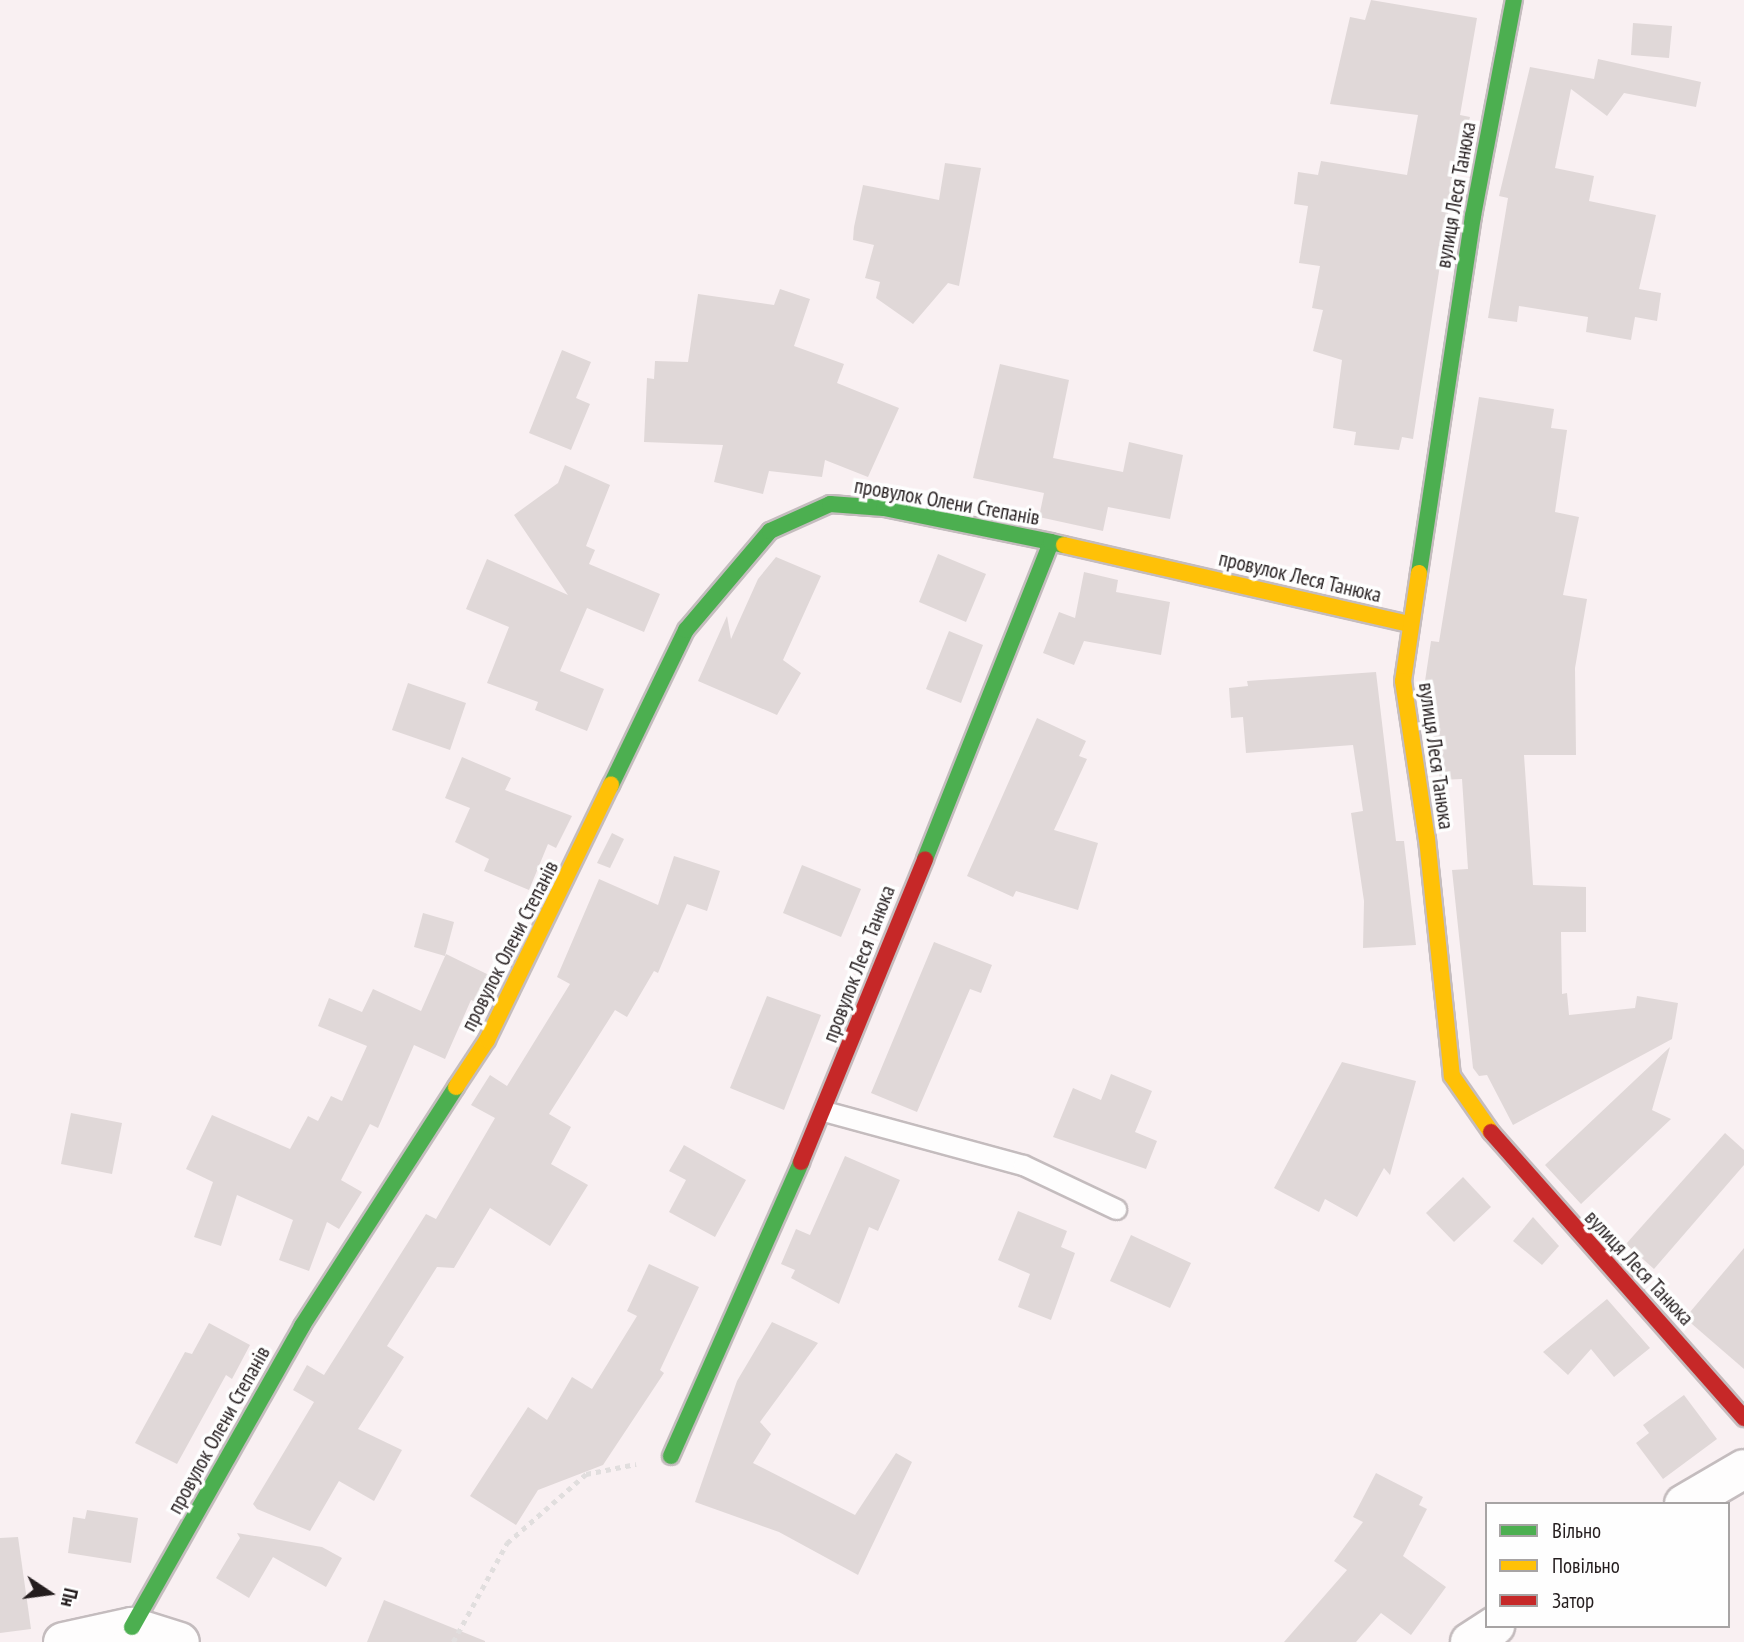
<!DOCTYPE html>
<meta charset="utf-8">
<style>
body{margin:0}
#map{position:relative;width:1744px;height:1642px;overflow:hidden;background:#f9f0f2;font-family:"PT Sans Narrow",sans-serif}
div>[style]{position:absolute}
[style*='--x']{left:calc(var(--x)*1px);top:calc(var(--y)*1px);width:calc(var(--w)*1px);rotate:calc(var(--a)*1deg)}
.building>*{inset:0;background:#e0d8d8}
.path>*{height:4.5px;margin-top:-2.25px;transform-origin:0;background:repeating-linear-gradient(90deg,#e1dede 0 5px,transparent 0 10px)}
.roads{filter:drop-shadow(2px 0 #c4bcbe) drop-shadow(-2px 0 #c4bcbe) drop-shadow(0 2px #c4bcbe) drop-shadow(0 -2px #c4bcbe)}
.lane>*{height:19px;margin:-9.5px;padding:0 9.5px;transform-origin:9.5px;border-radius:9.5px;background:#fefdfd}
.street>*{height:38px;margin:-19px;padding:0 19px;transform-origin:19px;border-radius:19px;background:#fefdfd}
.fast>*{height:16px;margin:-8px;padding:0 8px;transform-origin:8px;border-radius:8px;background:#4caf50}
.slow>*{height:16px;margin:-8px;padding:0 8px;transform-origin:8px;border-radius:8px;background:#ffc107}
.jam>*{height:16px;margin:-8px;padding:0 8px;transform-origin:8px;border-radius:8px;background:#c62828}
span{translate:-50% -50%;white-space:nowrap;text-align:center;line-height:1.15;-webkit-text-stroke:7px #fefefe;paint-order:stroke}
.street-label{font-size:21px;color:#241d1e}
.legend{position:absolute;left:1485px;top:1502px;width:245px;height:126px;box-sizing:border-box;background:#fefefe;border:2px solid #a7a4a4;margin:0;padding:9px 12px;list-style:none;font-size:21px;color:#241d1e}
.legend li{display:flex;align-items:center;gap:14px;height:35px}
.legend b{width:35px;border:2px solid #a7a4a4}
.north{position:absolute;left:14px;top:1558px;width:70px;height:70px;-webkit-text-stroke:5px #fefefe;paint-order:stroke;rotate:103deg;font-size:19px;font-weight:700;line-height:28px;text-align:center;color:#241d1e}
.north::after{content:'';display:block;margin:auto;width:24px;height:32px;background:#241d1e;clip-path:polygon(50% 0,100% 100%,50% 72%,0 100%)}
</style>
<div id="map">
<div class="building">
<div style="clip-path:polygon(1371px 0,1477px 18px,1460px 115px,1470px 117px,1452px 188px,1413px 439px,1402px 437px,1399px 450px,1354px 445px,1356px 432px,1333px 428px,1342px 360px,1313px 351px,1323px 310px,1312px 308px,1320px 266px,1299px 263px,1308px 206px,1294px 204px,1298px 172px,1318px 175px,1321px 161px,1407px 175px,1418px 115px,1330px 104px,1350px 17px,1365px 20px)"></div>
<div style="clip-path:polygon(1633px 23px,1672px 26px,1669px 58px,1631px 55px)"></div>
<div style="clip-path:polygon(1598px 59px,1701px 82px,1696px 107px,1624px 93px,1607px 116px,1571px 89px,1555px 168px,1594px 176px,1589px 201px,1656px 215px,1639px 289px,1661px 293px,1657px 321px,1635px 317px,1631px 340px,1586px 332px,1588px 317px,1519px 306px,1517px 322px,1488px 318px,1508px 198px,1499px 196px,1530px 67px,1594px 79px)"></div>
<div style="clip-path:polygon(945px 163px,981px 168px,959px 286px,948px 283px,913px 324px,876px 298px,880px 282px,865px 278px,874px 245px,853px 240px,854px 227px,863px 185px,939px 200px)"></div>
<div style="clip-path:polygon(780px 289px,810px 299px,794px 346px,844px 364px,837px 383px,899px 408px,868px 477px,825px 460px,822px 477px,769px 471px,763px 494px,714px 482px,723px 445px,644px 442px,647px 378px,654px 379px,655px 361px,688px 362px,698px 294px,774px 305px)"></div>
<div style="clip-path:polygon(562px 350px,591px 362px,576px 398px,590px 404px,571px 450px,529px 433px)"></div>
<div style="clip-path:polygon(1000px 364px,1069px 380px,1053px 458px,1123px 472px,1129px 442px,1183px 455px,1170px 519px,1108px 507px,1103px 531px,1039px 517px,1044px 493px,973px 478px)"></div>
<div style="clip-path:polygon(1479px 397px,1554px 409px,1551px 428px,1567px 430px,1555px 512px,1579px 517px,1563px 595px,1587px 599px,1575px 668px,1576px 755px,1524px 755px,1533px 885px,1586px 887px,1586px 932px,1561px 932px,1562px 994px,1567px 993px,1569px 1015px,1635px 1008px,1637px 996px,1678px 1003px,1672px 1039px,1513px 1125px,1487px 1075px,1479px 1076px,1473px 1068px,1452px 870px,1468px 869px,1462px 779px,1440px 780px,1425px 681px,1431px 641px,1439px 642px)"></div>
<div style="clip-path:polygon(565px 465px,610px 485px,586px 546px,595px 550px,589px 564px,660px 594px,644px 632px,587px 608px,560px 671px,604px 689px,587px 731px,535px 710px,538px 702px,487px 683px,509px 627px,466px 609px,487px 559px,568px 595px,514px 515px,558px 483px)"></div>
<div style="clip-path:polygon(938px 554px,986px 574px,966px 622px,919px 602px)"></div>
<div style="clip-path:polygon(776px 557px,821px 576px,783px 660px,801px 673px,777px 715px,698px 681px,727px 616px,731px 639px,758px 579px)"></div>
<div style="clip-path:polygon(1084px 572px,1118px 580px,1116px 592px,1170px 602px,1161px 655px,1084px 641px,1074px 665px,1043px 653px,1059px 612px,1075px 618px)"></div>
<div style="clip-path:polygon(949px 631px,983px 645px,961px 703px,926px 689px)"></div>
<div style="clip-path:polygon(1376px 672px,1396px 841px,1404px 841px,1416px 945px,1363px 948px,1364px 901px,1351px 813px,1363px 811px,1353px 745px,1246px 753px,1243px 717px,1231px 718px,1229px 688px,1248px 686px,1247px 681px)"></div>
<div style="clip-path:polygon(408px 683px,466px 703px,450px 750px,392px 730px)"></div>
<div style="clip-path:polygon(1037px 718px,1086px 741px,1079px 756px,1087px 759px,1054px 830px,1098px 843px,1078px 910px,1016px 891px,1013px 897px,967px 876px)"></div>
<div style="clip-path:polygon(462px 757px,511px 778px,505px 790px,572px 816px,556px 848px,548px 844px,529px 890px,484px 871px,489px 859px,455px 842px,470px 808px,445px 798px)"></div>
<div style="clip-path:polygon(612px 833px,624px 839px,610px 868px,597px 863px)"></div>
<div style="clip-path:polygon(674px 856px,720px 871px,707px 911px,687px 904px,658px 973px,654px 971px,627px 1017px,615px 1010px,549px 1114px,571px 1127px,551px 1164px,588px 1185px,550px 1246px,490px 1208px,454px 1268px,437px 1267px,387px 1346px,404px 1357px,358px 1429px,402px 1450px,374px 1501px,339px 1481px,310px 1531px,257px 1509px,253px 1504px,314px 1402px,293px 1390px,307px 1365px,324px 1375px,426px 1214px,436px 1219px,495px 1118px,471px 1105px,490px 1075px,507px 1086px,570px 984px,557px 977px,599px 879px,658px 905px)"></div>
<div style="clip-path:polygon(802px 865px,861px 889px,841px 937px,783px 913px)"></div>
<div style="clip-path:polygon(423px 913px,454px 922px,445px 956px,414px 947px)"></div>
<div style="clip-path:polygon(934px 942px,992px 965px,981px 993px,970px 989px,917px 1112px,871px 1093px)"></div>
<div style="clip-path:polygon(446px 954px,493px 977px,480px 1004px,471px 1000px,445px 1059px,414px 1045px,378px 1128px,370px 1124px,341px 1180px,362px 1192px,339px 1229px,327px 1222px,309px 1271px,279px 1260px,293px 1220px,237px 1195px,221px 1246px,194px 1237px,213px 1182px,186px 1169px,212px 1115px,290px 1149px,308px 1116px,318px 1121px,331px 1096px,342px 1101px,367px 1046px,318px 1026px,329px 998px,362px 1012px,373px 989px,421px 1011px)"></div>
<div style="clip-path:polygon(767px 996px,821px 1015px,784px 1110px,730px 1088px)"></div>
<div style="clip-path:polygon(1670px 1047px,1652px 1110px,1671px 1119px,1581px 1204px,1545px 1165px)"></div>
<div style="clip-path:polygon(1342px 1062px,1416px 1081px,1390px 1175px,1384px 1168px,1357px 1217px,1325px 1199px,1319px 1212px,1274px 1188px)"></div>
<div style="clip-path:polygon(1111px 1074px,1152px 1091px,1135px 1132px,1157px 1141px,1146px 1169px,1053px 1137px,1073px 1088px,1101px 1100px)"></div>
<div style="clip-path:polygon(71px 1113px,122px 1123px,112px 1174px,61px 1164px)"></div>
<div style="clip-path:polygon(1725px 1133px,1744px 1150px,1744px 1165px,1654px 1269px,1626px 1244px)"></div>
<div style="clip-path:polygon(684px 1145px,746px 1180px,715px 1237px,669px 1212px,686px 1180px,669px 1171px)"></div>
<div style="clip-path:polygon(845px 1156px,900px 1180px,878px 1231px,869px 1227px,839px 1304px,791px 1278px,795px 1270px,781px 1264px,796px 1229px,810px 1235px)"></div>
<div style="clip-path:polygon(1463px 1177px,1491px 1207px,1454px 1242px,1426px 1213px)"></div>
<div style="clip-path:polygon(1018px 1211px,1067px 1231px,1061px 1247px,1075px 1253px,1051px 1320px,1018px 1307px,1030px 1274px,998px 1260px)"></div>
<div style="clip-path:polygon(1533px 1217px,1559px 1246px,1542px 1265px,1513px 1241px)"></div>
<div style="clip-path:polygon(1131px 1235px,1191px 1263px,1170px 1308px,1110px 1281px)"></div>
<div style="clip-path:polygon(1744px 1248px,1744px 1369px,1685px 1318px)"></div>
<div style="clip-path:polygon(649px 1264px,699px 1287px,660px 1370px,664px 1373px,603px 1465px,538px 1490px,516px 1525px,470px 1496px,528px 1407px,547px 1420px,572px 1377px,592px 1389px,637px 1316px,627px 1311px)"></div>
<div style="clip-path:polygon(1607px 1299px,1650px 1348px,1614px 1377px,1591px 1349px,1568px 1375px,1543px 1352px)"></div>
<div style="clip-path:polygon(772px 1322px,818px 1343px,760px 1422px,771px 1434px,753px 1463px,855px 1515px,896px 1453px,912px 1462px,858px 1575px,779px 1532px,695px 1502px,737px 1381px)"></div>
<div style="clip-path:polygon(209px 1323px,250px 1345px,232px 1379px,226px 1375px,177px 1464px,135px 1443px,185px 1352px,192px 1354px)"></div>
<div style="clip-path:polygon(1684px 1395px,1717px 1439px,1663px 1479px,1636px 1443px,1649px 1433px,1643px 1425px)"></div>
<div style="clip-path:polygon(1376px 1473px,1423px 1497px,1419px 1505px,1427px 1509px,1403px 1556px,1446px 1587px,1411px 1635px,1381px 1613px,1356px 1642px,1284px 1642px,1347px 1570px,1334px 1561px,1363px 1522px,1353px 1517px)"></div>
<div style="clip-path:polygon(87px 1510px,138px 1518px,131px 1563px,68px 1553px,73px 1517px,85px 1519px)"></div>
<div style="clip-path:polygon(237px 1533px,322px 1547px,342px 1558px,326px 1587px,273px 1557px,249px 1598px,216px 1578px,240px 1538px)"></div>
<div style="clip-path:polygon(18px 1537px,31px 1629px,0 1633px,0 1538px)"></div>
<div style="clip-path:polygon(384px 1600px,485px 1641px,485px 1642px,367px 1642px)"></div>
</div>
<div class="path">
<div style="--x:453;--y:1642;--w:113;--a:-61.4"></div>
<div style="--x:507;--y:1543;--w:105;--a:-41.1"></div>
<div style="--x:586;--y:1474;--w:51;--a:-11.3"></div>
</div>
<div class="roads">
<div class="lane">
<div style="--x:824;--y:1111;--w:206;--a:15.2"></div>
<div style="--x:1023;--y:1165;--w:103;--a:25.3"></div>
</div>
<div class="street">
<div style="--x:1684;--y:1504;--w:69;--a:-30.3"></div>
<div style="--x:63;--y:1642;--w:71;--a:-12.3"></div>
<div style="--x:132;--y:1627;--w:50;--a:17.4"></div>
<div style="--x:1470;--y:1642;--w:30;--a:-33"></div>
</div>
<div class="fast">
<div style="--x:1419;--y:573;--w:361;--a:-81.4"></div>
<div style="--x:1473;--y:216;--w:220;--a:-79.3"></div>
<div style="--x:611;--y:785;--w:172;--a:-64.2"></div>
<div style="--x:686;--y:630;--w:130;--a:-49.7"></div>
<div style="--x:770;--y:531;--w:66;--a:-24.2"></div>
<div style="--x:830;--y:504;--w:54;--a:4.2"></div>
<div style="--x:884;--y:508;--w:170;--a:11.5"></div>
<div style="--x:925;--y:859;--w:341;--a:-68.3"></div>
<div style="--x:1051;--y:542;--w:13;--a:13"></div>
<div style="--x:671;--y:1456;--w:321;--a:-66.1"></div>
<div style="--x:132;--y:1627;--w:346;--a:-60.5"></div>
<div style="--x:302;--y:1326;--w:284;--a:-57.2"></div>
</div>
<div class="slow">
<div style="--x:1064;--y:545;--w:355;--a:12.9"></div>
<div style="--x:1419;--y:573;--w:109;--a:98.4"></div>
<div style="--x:1403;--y:681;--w:160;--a:81.4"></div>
<div style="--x:1427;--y:839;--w:238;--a:84"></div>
<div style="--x:1452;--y:1076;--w:68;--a:55.1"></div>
<div style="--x:456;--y:1087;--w:56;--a:-56.6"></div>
<div style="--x:487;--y:1040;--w:284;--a:-64.1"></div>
</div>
<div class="jam">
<div style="--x:1491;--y:1132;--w:382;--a:48.5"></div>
<div style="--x:801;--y:1162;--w:327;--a:-67.7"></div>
</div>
</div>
<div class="street-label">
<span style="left:1456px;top:195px;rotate:-80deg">вулиця Леся Танюка</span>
<span style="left:947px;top:502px;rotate:10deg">провулок Олени Степанів</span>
<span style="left:1300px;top:577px;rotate:13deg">провулок Леся Танюка</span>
<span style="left:1436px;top:756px;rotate:82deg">вулиця Леся Танюка</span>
<span style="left:510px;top:946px;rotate:-63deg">провулок Олени Степанів</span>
<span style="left:859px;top:964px;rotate:-69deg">провулок Леся Танюка</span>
<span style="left:1639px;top:1268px;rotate:47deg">вулиця Леся Танюка</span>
<span style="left:219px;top:1430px;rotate:-61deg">провулок Олени Степанів</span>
</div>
<ul class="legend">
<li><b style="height:9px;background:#4caf50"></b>Вільно</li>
<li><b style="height:9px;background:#ffc107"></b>Повільно</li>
<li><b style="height:9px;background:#c62828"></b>Затор</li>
</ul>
<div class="north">Пн</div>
</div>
